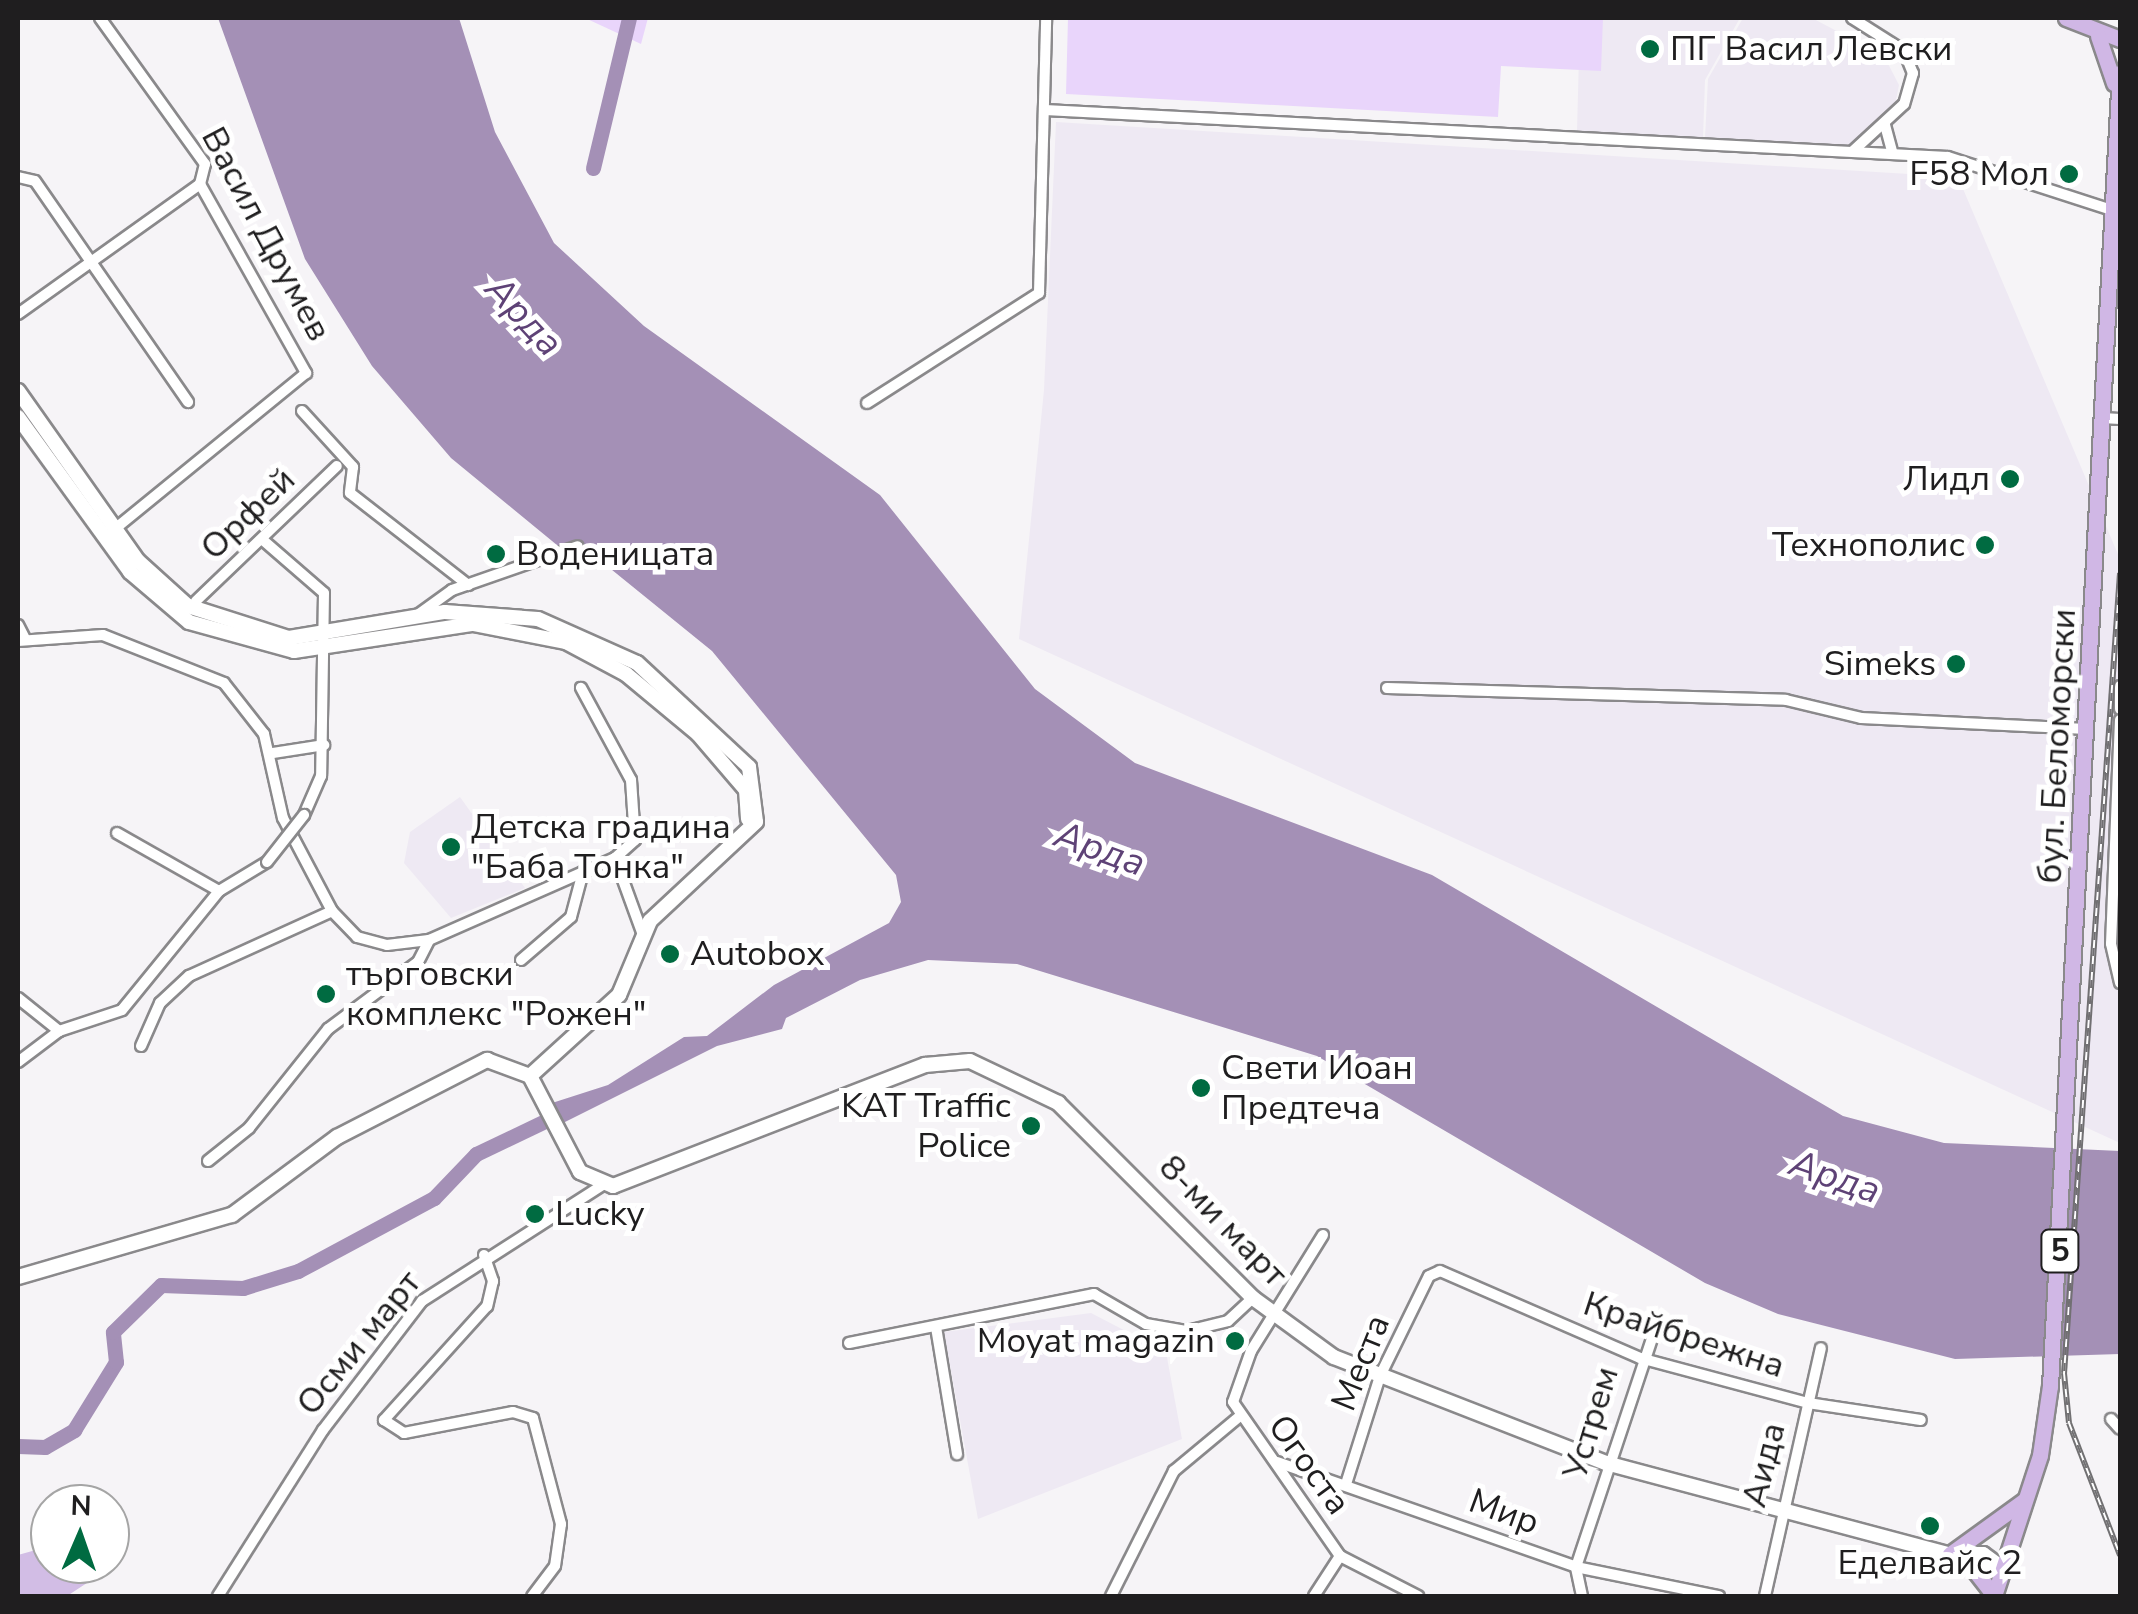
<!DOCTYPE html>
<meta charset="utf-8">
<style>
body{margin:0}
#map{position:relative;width:2138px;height:1614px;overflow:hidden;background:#f6f4f7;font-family:"Nunito Sans",sans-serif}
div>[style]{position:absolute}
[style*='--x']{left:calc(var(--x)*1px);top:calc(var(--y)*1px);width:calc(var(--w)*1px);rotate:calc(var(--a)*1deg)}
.built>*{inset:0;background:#eee9f3}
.green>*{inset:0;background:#e9d5fb}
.forest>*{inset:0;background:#d2bde5}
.water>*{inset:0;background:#a490b6}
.river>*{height:15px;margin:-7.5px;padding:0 7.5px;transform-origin:7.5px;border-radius:7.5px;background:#a490b6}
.roads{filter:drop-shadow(2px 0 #8a898b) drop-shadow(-2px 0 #8a898b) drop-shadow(0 2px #8a898b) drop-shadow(0 -2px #8a898b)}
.street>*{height:10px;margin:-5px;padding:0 5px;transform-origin:5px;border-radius:5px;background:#fff}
.secondary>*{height:14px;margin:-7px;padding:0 7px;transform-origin:7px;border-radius:7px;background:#fff}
.primary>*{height:15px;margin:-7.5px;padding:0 7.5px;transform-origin:7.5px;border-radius:7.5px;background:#d0b7e5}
.rail>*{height:6px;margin-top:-3px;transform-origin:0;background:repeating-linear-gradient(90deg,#fff 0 8px,#717072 0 16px);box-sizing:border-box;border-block:2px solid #717072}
.bridges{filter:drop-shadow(2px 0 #8a898b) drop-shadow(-2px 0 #8a898b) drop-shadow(0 2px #8a898b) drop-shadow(0 -2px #8a898b)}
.street-bridge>*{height:10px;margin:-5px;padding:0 5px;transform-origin:5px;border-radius:5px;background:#fff}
.dots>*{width:28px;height:28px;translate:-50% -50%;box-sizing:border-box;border:5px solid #fff;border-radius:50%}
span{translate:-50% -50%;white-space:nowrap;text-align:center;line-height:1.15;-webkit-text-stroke:10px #fff;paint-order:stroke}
.shield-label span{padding:2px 8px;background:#fff;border:2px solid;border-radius:8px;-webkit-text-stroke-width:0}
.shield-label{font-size:32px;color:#1f1e1f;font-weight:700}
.poi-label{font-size:35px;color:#1f1e1f}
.left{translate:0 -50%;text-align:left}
.right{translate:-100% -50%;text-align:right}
.street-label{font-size:35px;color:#1f1e1f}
.water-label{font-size:38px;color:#5e4276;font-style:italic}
.frame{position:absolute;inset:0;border:20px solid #1f1e1f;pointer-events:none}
.north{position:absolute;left:30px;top:1484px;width:100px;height:100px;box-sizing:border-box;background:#fff;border:2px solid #a5a5a5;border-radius:50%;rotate:2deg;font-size:28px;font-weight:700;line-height:40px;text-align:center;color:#1f1e1f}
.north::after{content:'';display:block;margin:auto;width:35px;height:45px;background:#006b41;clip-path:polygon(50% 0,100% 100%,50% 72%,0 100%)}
</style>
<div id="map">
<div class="built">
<div style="clip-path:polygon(1580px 18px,1740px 18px,1705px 80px,1703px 138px,1577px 131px)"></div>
<div style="clip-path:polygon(1743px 18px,1812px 18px,1884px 56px,1899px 85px,1895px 105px,1848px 146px,1705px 138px,1708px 79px)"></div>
<div style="clip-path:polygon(1056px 122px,1958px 177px,2120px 559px,2120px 1143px,1019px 639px,1044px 390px)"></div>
<div style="clip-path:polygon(460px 797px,525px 888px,451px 918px,404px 863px,410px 832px)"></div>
<div style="clip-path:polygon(1091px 1313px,1166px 1352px,1182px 1439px,978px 1519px,944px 1332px)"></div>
</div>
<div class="green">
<div style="clip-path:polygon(585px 18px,648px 18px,641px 44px)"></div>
<div style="clip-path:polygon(1068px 18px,1603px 18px,1601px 71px,1501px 66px,1498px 117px,1066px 94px)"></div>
</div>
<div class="forest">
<div style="clip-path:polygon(50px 1546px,50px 1564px,90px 1564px,90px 1581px,67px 1596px,18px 1596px,18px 1555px)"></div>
</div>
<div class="water">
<div style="clip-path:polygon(218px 18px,459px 18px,495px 132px,554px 243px,644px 326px,880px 495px,1035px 689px,1135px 763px,1432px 875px,1843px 1116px,1944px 1143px,2120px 1151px,2120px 1354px,1955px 1359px,1778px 1314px,1705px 1283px,1317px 1056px,1017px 964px,928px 960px,860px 980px,786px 1018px,782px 1029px,717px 1046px,563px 1123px,552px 1103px,608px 1085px,684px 1037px,707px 1036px,774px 985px,889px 923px,901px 902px,896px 875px,712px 651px,601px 561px,595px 546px,563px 550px,451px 458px,372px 366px,305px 259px)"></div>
</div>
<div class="river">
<div style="--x:593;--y:168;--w:154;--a:-76.5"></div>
<div style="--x:18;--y:1446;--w:27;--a:2"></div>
<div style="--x:45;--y:1447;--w:34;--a:-30"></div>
<div style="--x:74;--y:1430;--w:80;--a:-58.3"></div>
<div style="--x:116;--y:1362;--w:30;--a:-96"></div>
<div style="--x:113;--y:1332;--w:67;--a:-44.4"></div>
<div style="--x:161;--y:1285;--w:82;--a:2.1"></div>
<div style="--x:243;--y:1288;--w:58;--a:-17.2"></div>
<div style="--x:298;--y:1271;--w:154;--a:-28.2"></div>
<div style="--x:434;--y:1198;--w:61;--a:-46.3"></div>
<div style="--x:476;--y:1154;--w:95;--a:-25.5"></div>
</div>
<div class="roads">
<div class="street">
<div style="--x:100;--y:18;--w:180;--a:54.3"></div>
<div style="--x:205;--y:164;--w:21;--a:104"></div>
<div style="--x:200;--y:184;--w:217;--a:60.7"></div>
<div style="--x:306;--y:373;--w:247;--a:140.8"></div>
<div style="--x:1852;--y:18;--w:62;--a:32.4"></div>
<div style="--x:1904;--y:51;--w:24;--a:68"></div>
<div style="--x:1913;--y:73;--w:32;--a:106"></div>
<div style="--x:1904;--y:104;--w:69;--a:137.3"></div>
<div style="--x:1045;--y:110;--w:904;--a:2.98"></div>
<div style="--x:1948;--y:157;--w:172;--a:17.9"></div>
<div style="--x:1885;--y:125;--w:28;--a:75"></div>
<div style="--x:18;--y:177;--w:17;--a:13"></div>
<div style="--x:35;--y:181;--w:269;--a:55.3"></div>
<div style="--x:18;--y:314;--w:224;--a:-35.5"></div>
<div style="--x:867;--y:403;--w:204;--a:-32.6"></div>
<div style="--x:1039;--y:293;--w:275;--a:-88.5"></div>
<div style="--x:302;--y:411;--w:76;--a:47.7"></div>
<div style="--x:353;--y:467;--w:26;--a:97"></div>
<div style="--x:350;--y:493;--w:150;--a:37.9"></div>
<div style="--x:2102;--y:418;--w:18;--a:3"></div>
<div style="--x:264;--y:541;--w:79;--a:40.9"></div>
<div style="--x:324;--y:593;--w:183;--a:90.9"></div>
<div style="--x:321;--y:776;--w:43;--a:113.6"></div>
<div style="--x:196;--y:601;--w:195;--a:-43.8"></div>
<div style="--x:416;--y:616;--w:44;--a:-35.8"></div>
<div style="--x:452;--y:590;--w:133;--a:-19.2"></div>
<div style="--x:18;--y:625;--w:16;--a:63"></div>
<div style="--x:18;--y:641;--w:85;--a:-4"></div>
<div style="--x:103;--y:635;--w:130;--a:21.6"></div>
<div style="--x:224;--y:683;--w:65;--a:51.9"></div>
<div style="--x:264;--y:734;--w:86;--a:77.3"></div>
<div style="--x:283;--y:818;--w:105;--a:62.2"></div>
<div style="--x:332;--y:911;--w:36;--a:46"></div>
<div style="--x:357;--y:937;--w:31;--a:15"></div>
<div style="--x:387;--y:945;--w:42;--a:-6.8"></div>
<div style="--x:429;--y:940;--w:203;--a:-23.8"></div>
<div style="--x:615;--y:858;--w:27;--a:-42"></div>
<div style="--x:635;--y:840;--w:60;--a:-93.8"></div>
<div style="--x:631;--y:780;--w:105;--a:-118.5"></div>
<div style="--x:2120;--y:686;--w:23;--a:90"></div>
<div style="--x:1387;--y:688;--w:399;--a:1.7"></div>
<div style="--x:1786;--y:700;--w:77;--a:13.5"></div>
<div style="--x:1861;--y:718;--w:226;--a:2.8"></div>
<div style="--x:2120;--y:720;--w:224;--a:92.3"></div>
<div style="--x:2111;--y:944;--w:40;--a:77"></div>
<div style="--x:273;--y:753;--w:52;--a:-8.9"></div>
<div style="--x:117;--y:833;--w:117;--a:29.6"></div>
<div style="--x:615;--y:858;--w:79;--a:70"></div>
<div style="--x:521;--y:960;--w:66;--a:-40.7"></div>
<div style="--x:571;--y:917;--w:47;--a:-75.1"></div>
<div style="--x:18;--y:998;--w:53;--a:38.8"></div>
<div style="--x:141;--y:1046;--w:47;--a:-66.2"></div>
<div style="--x:160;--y:1003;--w:40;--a:-43"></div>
<div style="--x:189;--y:976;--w:157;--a:-24.4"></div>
<div style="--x:18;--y:1062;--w:51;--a:-37.1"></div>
<div style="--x:59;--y:1031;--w:66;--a:-18.4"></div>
<div style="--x:122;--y:1010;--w:154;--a:-50.8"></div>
<div style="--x:219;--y:891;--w:56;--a:-31.1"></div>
<div style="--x:208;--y:1161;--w:53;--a:-38.8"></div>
<div style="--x:249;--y:1128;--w:127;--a:-51.4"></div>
<div style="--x:328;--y:1029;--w:112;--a:-36.7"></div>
<div style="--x:418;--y:962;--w:25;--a:-63"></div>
<div style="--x:1323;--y:1235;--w:137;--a:121.8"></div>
<div style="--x:1251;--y:1351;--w:54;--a:109.4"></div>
<div style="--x:1233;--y:1402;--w:188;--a:55.2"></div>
<div style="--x:1340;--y:1556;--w:88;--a:27.1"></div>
<div style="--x:484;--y:1255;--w:28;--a:71"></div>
<div style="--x:493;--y:1281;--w:26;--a:103"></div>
<div style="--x:487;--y:1306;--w:154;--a:132.1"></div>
<div style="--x:384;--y:1420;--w:24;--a:33"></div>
<div style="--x:404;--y:1433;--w:111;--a:-10.9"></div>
<div style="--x:513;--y:1412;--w:21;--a:17"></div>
<div style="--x:533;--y:1418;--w:110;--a:75.2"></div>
<div style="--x:561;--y:1524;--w:42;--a:98.1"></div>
<div style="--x:555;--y:1566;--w:38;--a:127"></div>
<div style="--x:936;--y:1327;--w:129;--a:80.6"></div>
<div style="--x:849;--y:1343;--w:250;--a:-11.3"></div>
<div style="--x:1094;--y:1294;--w:60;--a:30"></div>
<div style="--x:1146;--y:1324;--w:42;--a:9.7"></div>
<div style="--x:1187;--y:1331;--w:42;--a:-13.7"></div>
<div style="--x:1228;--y:1321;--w:34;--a:-43"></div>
<div style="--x:2111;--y:1419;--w:13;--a:48"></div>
<div style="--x:1277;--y:1462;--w:317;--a:19.3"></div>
<div style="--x:1576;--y:1567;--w:146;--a:11.5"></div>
<div style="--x:1346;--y:1484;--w:113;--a:-72.5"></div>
<div style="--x:1380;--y:1376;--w:111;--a:-63.9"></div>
<div style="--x:1429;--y:1276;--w:12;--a:-24"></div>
<div style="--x:1440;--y:1271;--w:218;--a:23.5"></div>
<div style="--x:1640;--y:1358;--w:174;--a:15"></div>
<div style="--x:1808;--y:1403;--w:114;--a:8.6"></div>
<div style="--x:218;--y:1596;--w:196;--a:-57.7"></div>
<div style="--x:323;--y:1430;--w:163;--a:-52.5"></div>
<div style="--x:422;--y:1301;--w:215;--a:-32.7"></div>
<div style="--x:1111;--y:1596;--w:140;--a:-63.3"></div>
<div style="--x:1174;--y:1471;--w:86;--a:-39.8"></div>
<div style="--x:1314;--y:1596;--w:48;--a:-57"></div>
<div style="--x:1582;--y:1596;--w:30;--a:-102"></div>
<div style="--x:1576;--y:1567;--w:254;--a:-71.6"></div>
<div style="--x:1765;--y:1596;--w:254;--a:-77.3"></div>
</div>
<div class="secondary">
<div style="--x:18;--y:391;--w:208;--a:54.8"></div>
<div style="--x:138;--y:561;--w:67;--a:42"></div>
<div style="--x:188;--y:606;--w:106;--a:17.6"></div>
<div style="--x:289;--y:638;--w:158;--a:-9.5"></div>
<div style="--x:445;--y:612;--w:93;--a:4.3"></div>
<div style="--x:538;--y:619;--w:108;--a:24"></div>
<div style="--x:637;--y:663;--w:153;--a:42.9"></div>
<div style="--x:749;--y:767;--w:55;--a:82.7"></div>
<div style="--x:756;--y:822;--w:145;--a:137"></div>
<div style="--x:650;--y:921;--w:80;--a:112.7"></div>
<div style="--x:619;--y:995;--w:120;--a:137.7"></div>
<div style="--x:18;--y:417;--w:191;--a:54.1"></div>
<div style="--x:130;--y:572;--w:77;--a:40.3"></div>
<div style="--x:189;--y:622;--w:109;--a:15.4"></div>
<div style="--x:294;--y:651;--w:181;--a:-8.6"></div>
<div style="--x:473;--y:624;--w:95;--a:11"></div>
<div style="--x:566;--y:642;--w:68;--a:28.1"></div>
<div style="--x:626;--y:674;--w:94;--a:39.8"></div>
<div style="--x:698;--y:734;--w:74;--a:49.4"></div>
<div style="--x:746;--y:790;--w:29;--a:86"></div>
<div style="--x:18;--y:1277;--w:223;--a:-16.2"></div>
<div style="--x:232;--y:1215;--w:131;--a:-36.6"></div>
<div style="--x:337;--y:1137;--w:169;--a:-27.2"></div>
<div style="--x:487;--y:1060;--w:46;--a:20.4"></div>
<div style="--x:530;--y:1076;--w:108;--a:62.5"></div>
<div style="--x:580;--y:1172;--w:36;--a:23"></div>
<div style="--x:613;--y:1186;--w:335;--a:-21.2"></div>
<div style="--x:925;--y:1065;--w:45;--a:-5.1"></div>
<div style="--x:970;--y:1061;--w:98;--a:25.5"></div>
<div style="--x:1058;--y:1103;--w:276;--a:45"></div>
<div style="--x:1253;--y:1298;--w:100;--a:36.1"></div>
<div style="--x:1334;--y:1357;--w:292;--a:21.3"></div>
<div style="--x:1606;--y:1463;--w:410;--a:14.9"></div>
<div style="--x:1951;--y:1554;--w:32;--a:0"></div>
<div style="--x:1983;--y:1554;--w:24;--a:36"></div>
</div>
<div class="primary">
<div style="--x:2066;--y:18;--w:58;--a:21.3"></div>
<div style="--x:2098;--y:36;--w:50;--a:71.2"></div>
<div style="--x:1950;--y:1554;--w:92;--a:-35.8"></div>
<div style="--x:1971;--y:1566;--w:37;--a:52"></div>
<div style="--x:1994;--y:1596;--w:148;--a:-71.9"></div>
<div style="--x:2040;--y:1455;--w:70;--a:-81.8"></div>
<div style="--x:2050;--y:1386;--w:1315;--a:-86.95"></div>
</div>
</div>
<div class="rail">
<div style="--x:2120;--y:573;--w:802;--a:94"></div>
<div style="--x:2064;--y:1373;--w:50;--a:84.3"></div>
<div style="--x:2069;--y:1423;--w:142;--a:68.9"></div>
</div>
<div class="bridges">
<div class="street-bridge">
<div style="--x:267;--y:862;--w:60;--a:-51.8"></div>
</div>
</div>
<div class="dots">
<div style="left:1650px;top:49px;background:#006b41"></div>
<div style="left:2069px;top:174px;background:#006b41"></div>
<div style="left:2010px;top:479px;background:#006b41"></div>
<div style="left:1985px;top:545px;background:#006b41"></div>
<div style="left:496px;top:554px;background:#006b41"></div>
<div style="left:1956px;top:664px;background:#006b41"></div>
<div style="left:451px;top:847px;background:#006b41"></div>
<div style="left:670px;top:954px;background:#006b41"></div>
<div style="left:326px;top:994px;background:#006b41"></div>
<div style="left:1201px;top:1088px;background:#006b41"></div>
<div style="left:1031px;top:1126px;background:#006b41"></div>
<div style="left:535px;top:1214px;background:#006b41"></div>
<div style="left:1235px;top:1341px;background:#006b41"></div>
<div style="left:1930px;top:1526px;background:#006b41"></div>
</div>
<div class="shield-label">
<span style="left:2060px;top:1251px">5</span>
</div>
<div class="poi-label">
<span class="left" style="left:1670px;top:49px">ПГ Васил Левски</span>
<span class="right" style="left:2049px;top:174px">F58 Mол</span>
<span class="right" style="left:1990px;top:479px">Лидл</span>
<span class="right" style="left:1965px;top:545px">Технополис</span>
<span class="left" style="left:516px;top:554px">Воденицата</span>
<span class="right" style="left:1936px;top:664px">Simeks</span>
<span class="left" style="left:471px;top:847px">Детска градина<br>"Баба Тонка"</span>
<span class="left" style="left:690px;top:954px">Autobox</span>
<span class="left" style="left:346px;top:994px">търговски<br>комплекс "Рожен"</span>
<span class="left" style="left:1221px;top:1088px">Свети Иоан<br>Предтеча</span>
<span class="right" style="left:1011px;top:1126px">KAT Traffic<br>Police</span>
<span class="left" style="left:555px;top:1214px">Lucky</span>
<span class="right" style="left:1215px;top:1341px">Moyat magazin</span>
<span style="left:1930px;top:1563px">Еделвайс 2</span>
</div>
<div class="street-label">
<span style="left:266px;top:234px;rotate:62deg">Васил Друмев</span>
<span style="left:248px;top:514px;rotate:-44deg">Орфей</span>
<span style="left:2057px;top:746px;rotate:-87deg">бул. Беломорски</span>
<span style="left:1223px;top:1221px;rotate:46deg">8-ми март</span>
<span style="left:1684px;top:1335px;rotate:18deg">Крайбрежна</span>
<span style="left:359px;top:1343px;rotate:-51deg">Осми март</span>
<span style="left:1361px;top:1363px;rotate:-68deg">Места</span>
<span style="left:1591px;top:1423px;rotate:-73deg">Устрем</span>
<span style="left:1309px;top:1465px;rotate:54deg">Огоста</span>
<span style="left:1764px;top:1465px;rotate:-76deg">Аида</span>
<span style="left:1504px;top:1512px;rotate:20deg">Мир</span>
</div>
<div class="water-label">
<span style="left:524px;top:316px;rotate:47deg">Арда</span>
<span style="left:1100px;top:849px;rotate:20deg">Арда</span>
<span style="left:1835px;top:1177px;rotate:19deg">Арда</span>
</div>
<div class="frame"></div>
<div class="north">N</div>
</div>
